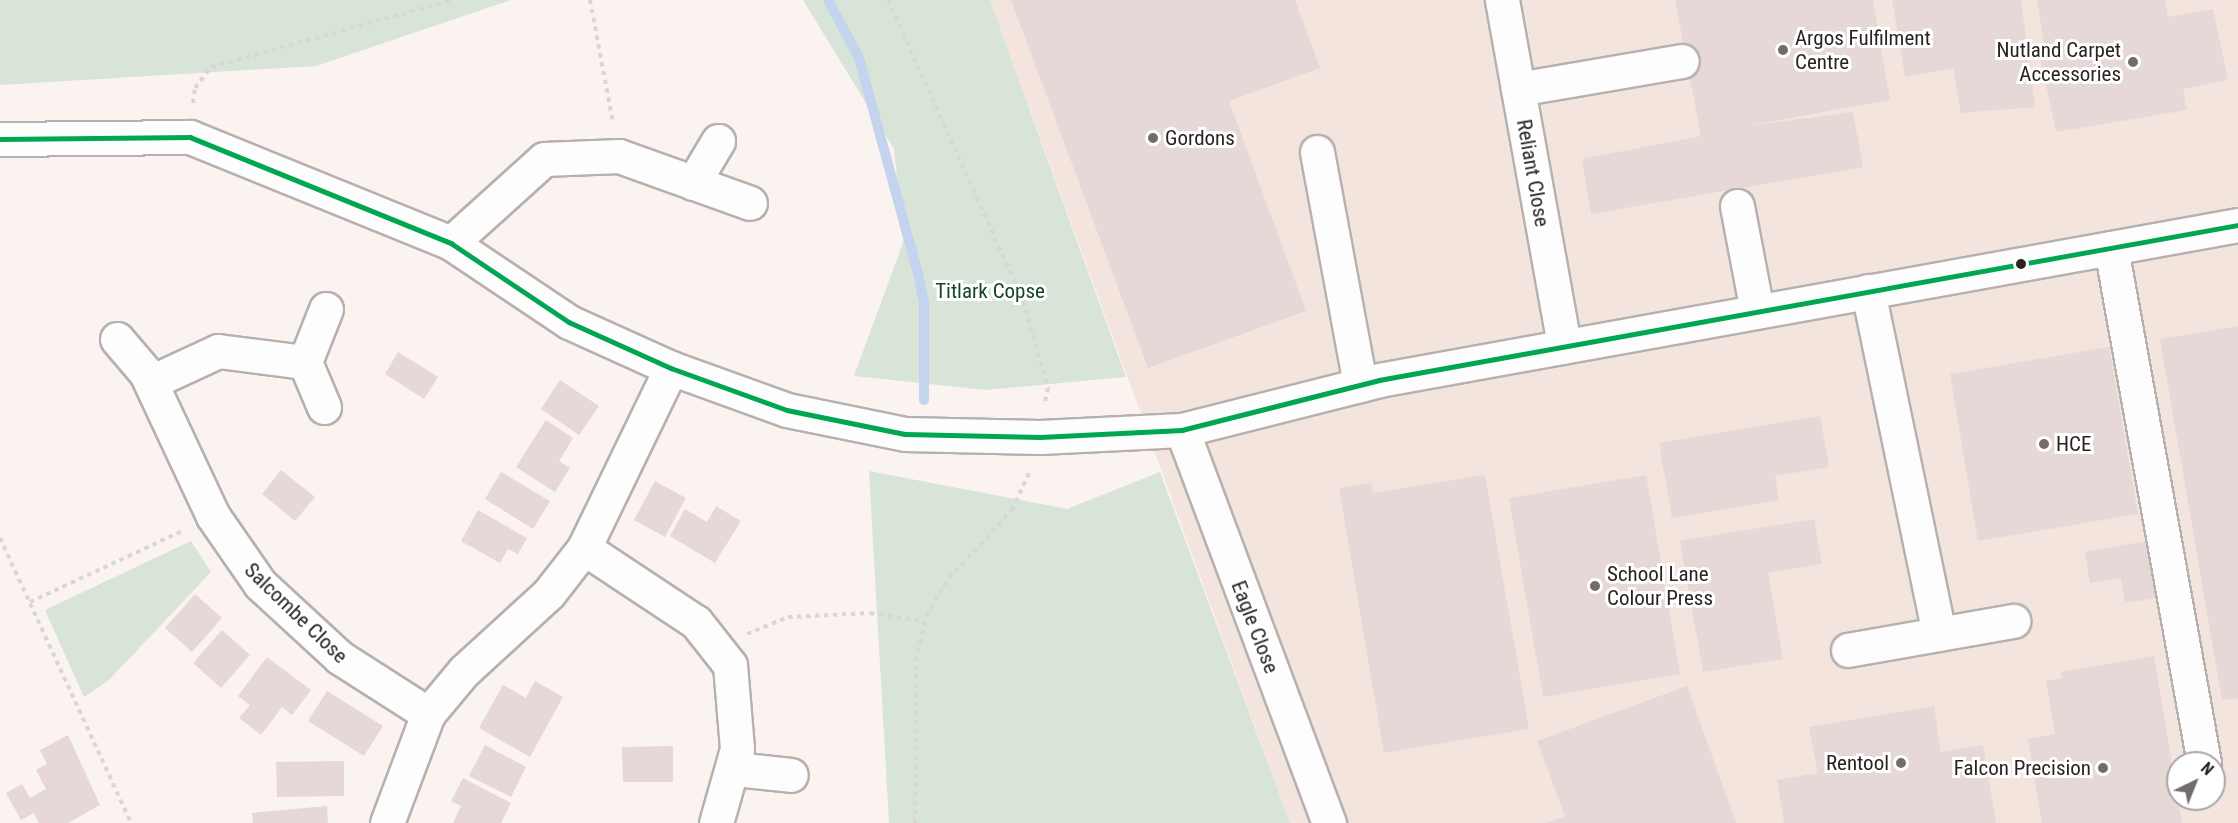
<!DOCTYPE html>
<style>
body{margin:0}
#map{position:relative;width:2238px;height:823px;overflow:hidden;background:#fbf3f0;font-family:"Roboto Condensed",sans-serif}
div>[style]{position:absolute}
[style*='--x']{left:calc(var(--x)*1px);top:calc(var(--y)*1px);width:calc(var(--w)*1px);rotate:calc(var(--a)*1deg)}
.built>*{inset:0;background:#f3e4de}
.green>*{inset:0;background:#d8e4d7}
.stream>*{height:10px;margin:-5px;padding:0 5px;transform-origin:5px;border-radius:5px;background:#c4d4ef}
.building>*{inset:0;background:#e5d8d6}
.path>*{height:4px;margin-top:-2px;transform-origin:0;background:repeating-linear-gradient(90deg,#d9d7d6 0 4.5px,transparent 0 9px)}
.roads{filter:drop-shadow(2px 0 #b6b1af) drop-shadow(-2px 0 #b6b1af) drop-shadow(0 2px #b6b1af) drop-shadow(0 -2px #b6b1af)}
.minor>*{height:33px;margin:-16.5px;padding:0 16.5px;transform-origin:16.5px;border-radius:16.5px;background:#fefdfd}
.bus-1>*{height:4.5px;margin:-2.25px;padding:0 2.25px;transform-origin:2.25px;border-radius:2.25px;background:#00a651}
.dots>*{width:16px;height:16px;translate:-50% -50%;box-sizing:border-box;border:3px solid #fff;border-radius:50%}
span{translate:-50% -50%;white-space:nowrap;text-align:center;line-height:1.15;-webkit-text-stroke:6px #fff;paint-order:stroke}
.poi-label{font-size:21px;color:#292422}
.left{translate:0 -50%;text-align:left}
.right{translate:-100% -50%;text-align:right}
.street-label{font-size:21px;color:#292422}
.park-label{font-size:21px;color:#134527}
.north{position:absolute;left:2166px;top:751px;width:60px;height:60px;box-sizing:border-box;background:#fff;border:2px solid #a9a7a7;border-radius:50%;rotate:43deg;font-size:16px;font-weight:700;line-height:24px;text-align:center;color:#292422}
.north::after{content:'';display:block;margin:auto;width:21px;height:27px;background:#726c6a;clip-path:polygon(50% 0,100% 100%,50% 72%,0 100%)}
</style>
<div id="map">
<div class="built">
<div style="clip-path:polygon(evenodd,990px 0,2238px 0,2238px 823px,1290px 823px,990px 0,2178px 763px,2214px 763px,2214px 799px,2178px 799px,2178px 763px)"></div>
</div>
<div class="green">
<div style="clip-path:polygon(0 0,511px 0,316px 66px,0 85px)"></div>
<div style="clip-path:polygon(803px 0,990px 0,1126px 377px,986px 390px,854px 376px,904px 240px,894px 149px)"></div>
<div style="clip-path:polygon(869px 471px,1067px 509px,1160px 472px,1290px 823px,889px 823px)"></div>
<div style="clip-path:polygon(191px 541px,211px 572px,109px 680px,84px 697px,45px 610px)"></div>
</div>
<div class="stream">
<div style="--x:828;--y:0;--w:66;--a:61.9"></div>
<div style="--x:859;--y:58;--w:224;--a:74.7"></div>
<div style="--x:918;--y:274;--w:29;--a:78"></div>
<div style="--x:924;--y:302;--w:98;--a:90"></div>
</div>
<div class="building">
<div style="clip-path:polygon(1011px 0,1295px 0,1320px 68px,1229px 101px,1306px 311px,1148px 368px)"></div>
<div style="clip-path:polygon(1675px 0,1873px 0,1890px 100px,1741px 127px,1853px 112px,1863px 167px,1591px 214px,1582px 159px,1701px 136px)"></div>
<div style="clip-path:polygon(1892px 0,2021px 0,2035px 107px,1961px 113px,1953px 68px,1905px 77px)"></div>
<div style="clip-path:polygon(2037px 0,2165px 0,2168px 17px,2213px 9px,2228px 80px,2183px 89px,2187px 110px,2056px 132px,2037px 43px,2044px 43px)"></div>
<div style="clip-path:polygon(2238px 326px,2238px 698px,2222px 700px,2160px 339px)"></div>
<div style="clip-path:polygon(2109px 347px,2138px 514px,1978px 541px,1950px 374px)"></div>
<div style="clip-path:polygon(398px 352px,438px 377px,424px 399px,385px 374px)"></div>
<div style="clip-path:polygon(560px 380px,599px 406px,579px 435px,541px 409px)"></div>
<div style="clip-path:polygon(1820px 416px,1829px 467px,1775px 476px,1779px 500px,1672px 518px,1659px 443px)"></div>
<div style="clip-path:polygon(546px 420px,573px 438px,559px 461px,570px 468px,555px 492px,516px 467px)"></div>
<div style="clip-path:polygon(281px 470px,315px 497px,295px 521px,262px 494px)"></div>
<div style="clip-path:polygon(501px 472px,550px 501px,533px 529px,485px 499px)"></div>
<div style="clip-path:polygon(1485px 475px,1529px 729px,1384px 753px,1339px 488px,1371px 483px,1373px 493px)"></div>
<div style="clip-path:polygon(1646px 475px,1680px 674px,1543px 697px,1509px 498px)"></div>
<div style="clip-path:polygon(655px 481px,686px 498px,665px 537px,634px 520px)"></div>
<div style="clip-path:polygon(716px 506px,741px 521px,715px 563px,670px 536px,685px 509px,707px 522px)"></div>
<div style="clip-path:polygon(478px 510px,527px 538px,518px 554px,508px 549px,500px 563px,461px 541px)"></div>
<div style="clip-path:polygon(1814px 519px,1822px 564px,1768px 573px,1783px 659px,1703px 672px,1680px 541px)"></div>
<div style="clip-path:polygon(2147px 541px,2156px 598px,2125px 603px,2121px 578px,2090px 583px,2085px 552px)"></div>
<div style="clip-path:polygon(195px 594px,222px 618px,192px 652px,165px 628px)"></div>
<div style="clip-path:polygon(222px 630px,250px 655px,221px 688px,193px 663px)"></div>
<div style="clip-path:polygon(2154px 656px,2182px 823px,2042px 823px,2028px 739px,2055px 734px,2046px 681px,2062px 678px,2061px 672px)"></div>
<div style="clip-path:polygon(267px 657px,311px 690px,292px 715px,282px 707px,261px 735px,239px 718px,250px 705px,238px 696px)"></div>
<div style="clip-path:polygon(535px 681px,563px 697px,530px 757px,479px 728px,503px 685px,526px 698px)"></div>
<div style="clip-path:polygon(1687px 686px,1736px 823px,1546px 823px,1565px 816px,1537px 741px)"></div>
<div style="clip-path:polygon(327px 691px,383px 726px,364px 756px,308px 721px)"></div>
<div style="clip-path:polygon(1934px 706px,1941px 752px,1983px 745px,1996px 823px,1784px 823px,1777px 780px,1818px 773px,1809px 727px)"></div>
<div style="clip-path:polygon(68px 735px,100px 805px,68px 823px,39px 823px,34px 813px,21px 820px,6px 793px,22px 784px,30px 798px,46px 789px,36px 770px,47px 764px,40px 750px)"></div>
<div style="clip-path:polygon(485px 745px,526px 767px,511px 797px,469px 776px)"></div>
<div style="clip-path:polygon(673px 746px,673px 782px,623px 782px,622px 747px)"></div>
<div style="clip-path:polygon(344px 761px,344px 796px,277px 797px,276px 762px)"></div>
<div style="clip-path:polygon(463px 778px,511px 803px,501px 823px,453px 823px,461px 806px,451px 801px)"></div>
<div style="clip-path:polygon(327px 806px,328px 823px,253px 823px,252px 813px)"></div>
</div>
<div class="path">
<div style="--x:590;--y:0;--w:125;--a:79.4"></div>
<div style="--x:888;--y:0;--w:330;--a:65.8"></div>
<div style="--x:1023;--y:301;--w:91;--a:74"></div>
<div style="--x:1048;--y:388;--w:14;--a:102"></div>
<div style="--x:193;--y:103;--w:15;--a:-82"></div>
<div style="--x:195;--y:88;--w:26;--a:-53"></div>
<div style="--x:211;--y:67;--w:251;--a:-15.5"></div>
<div style="--x:0;--y:538;--w:314;--a:65.3"></div>
<div style="--x:30;--y:602;--w:168;--a:-25"></div>
<div style="--x:747;--y:634;--w:44;--a:-22.5"></div>
<div style="--x:788;--y:617;--w:82;--a:-2.8"></div>
<div style="--x:870;--y:613;--w:55;--a:8.4"></div>
<div style="--x:915;--y:823;--w:162;--a:-89.6"></div>
<div style="--x:916;--y:661;--w:46;--a:-77.5"></div>
<div style="--x:926;--y:616;--w:44;--a:-58.8"></div>
<div style="--x:949;--y:578;--w:93;--a:-47.2"></div>
<div style="--x:1012;--y:510;--w:43;--a:-65.2"></div>
</div>
<div class="roads">
<div class="minor">
<div style="--x:1502;--y:0;--w:352;--a:79.8"></div>
<div style="--x:1518;--y:89;--w:166;--a:-9.7"></div>
<div style="--x:0;--y:139;--w:190;--a:-0.6"></div>
<div style="--x:190;--y:137;--w:282;--a:22.1"></div>
<div style="--x:451;--y:243;--w:142;--a:33.8"></div>
<div style="--x:569;--y:322;--w:112;--a:24.3"></div>
<div style="--x:671;--y:368;--w:123;--a:19.9"></div>
<div style="--x:787;--y:410;--w:120;--a:11.5"></div>
<div style="--x:905;--y:434;--w:135;--a:1.3"></div>
<div style="--x:1040;--y:437;--w:142;--a:-2.8"></div>
<div style="--x:1182;--y:430;--w:203;--a:-14.2"></div>
<div style="--x:1379;--y:380;--w:873;--a:-10.23"></div>
<div style="--x:1317;--y:152;--w:237;--a:79.5"></div>
<div style="--x:693;--y:183;--w:49;--a:-59.2"></div>
<div style="--x:1737;--y:206;--w:107;--a:79.2"></div>
<div style="--x:451;--y:243;--w:125;--a:-42.1"></div>
<div style="--x:544;--y:159;--w:75;--a:-2.3"></div>
<div style="--x:619;--y:156;--w:139;--a:19.7"></div>
<div style="--x:2111;--y:248;--w:523;--a:79.76"></div>
<div style="--x:1868;--y:291;--w:350;--a:78.3"></div>
<div style="--x:117;--y:339;--w:45;--a:49.5"></div>
<div style="--x:146;--y:373;--w:158;--a:64.9"></div>
<div style="--x:213;--y:516;--w:83;--a:55.3"></div>
<div style="--x:260;--y:584;--w:108;--a:42.7"></div>
<div style="--x:339;--y:657;--w:106;--a:32.6"></div>
<div style="--x:151;--y:382;--w:74;--a:-24.8"></div>
<div style="--x:218;--y:351;--w:88;--a:7.2"></div>
<div style="--x:324;--y:407;--w:49;--a:-112.9"></div>
<div style="--x:305;--y:362;--w:57;--a:-68.4"></div>
<div style="--x:1182;--y:430;--w:420;--a:69.5"></div>
<div style="--x:584;--y:548;--w:134;--a:33.5"></div>
<div style="--x:696;--y:622;--w:55;--a:51.7"></div>
<div style="--x:730;--y:665;--w:84;--a:85.2"></div>
<div style="--x:737;--y:749;--w:77;--a:105.8"></div>
<div style="--x:1848;--y:650;--w:168;--a:-10"></div>
<div style="--x:735;--y:769;--w:56;--a:6.1"></div>
<div style="--x:387;--y:823;--w:116;--a:-69.4"></div>
<div style="--x:428;--y:714;--w:56;--a:-50.1"></div>
<div style="--x:464;--y:671;--w:115;--a:-42.5"></div>
<div style="--x:549;--y:593;--w:57;--a:-52.1"></div>
<div style="--x:584;--y:548;--w:200;--a:-64.2"></div>
</div>
</div>
<div class="bus-1">
<div style="--x:0;--y:139;--w:190;--a:-0.6"></div>
<div style="--x:190;--y:137;--w:282;--a:22.1"></div>
<div style="--x:451;--y:243;--w:142;--a:33.8"></div>
<div style="--x:569;--y:322;--w:112;--a:24.3"></div>
<div style="--x:671;--y:368;--w:123;--a:19.9"></div>
<div style="--x:787;--y:410;--w:120;--a:11.5"></div>
<div style="--x:905;--y:434;--w:135;--a:1.3"></div>
<div style="--x:1040;--y:437;--w:142;--a:-2.8"></div>
<div style="--x:1182;--y:430;--w:203;--a:-14.2"></div>
<div style="--x:1379;--y:380;--w:873;--a:-10.23"></div>
</div>
<div class="dots">
<div style="left:1783px;top:50px;background:#726c6a"></div>
<div style="left:2133px;top:62px;background:#726c6a"></div>
<div style="left:1153px;top:138px;background:#726c6a"></div>
<div style="left:2021px;top:264px;background:#292422"></div>
<div style="left:2044px;top:444px;background:#726c6a"></div>
<div style="left:1595px;top:586px;background:#726c6a"></div>
<div style="left:1901px;top:763px;background:#726c6a"></div>
<div style="left:2103px;top:768px;background:#726c6a"></div>
</div>
<div class="poi-label">
<span class="left" style="left:1795px;top:50px">Argos Fulfilment<br>Centre</span>
<span class="right" style="left:2121px;top:62px">Nutland Carpet<br>Accessories</span>
<span class="left" style="left:1165px;top:138px">Gordons</span>
<span class="left" style="left:2056px;top:444px">HCE</span>
<span class="left" style="left:1607px;top:586px">School Lane<br>Colour Press</span>
<span class="right" style="left:1889px;top:763px">Rentool</span>
<span class="right" style="left:2091px;top:768px">Falcon Precision</span>
</div>
<div class="street-label">
<span style="left:1533px;top:173px;rotate:80deg">Reliant Close</span>
<span style="left:296px;top:613px;rotate:44deg">Salcombe Close</span>
<span style="left:1255px;top:627px;rotate:69deg">Eagle Close</span>
</div>
<div class="park-label">
<span style="left:990px;top:291px">Titlark Copse</span>
</div>
<div class="north">N</div>
</div>
